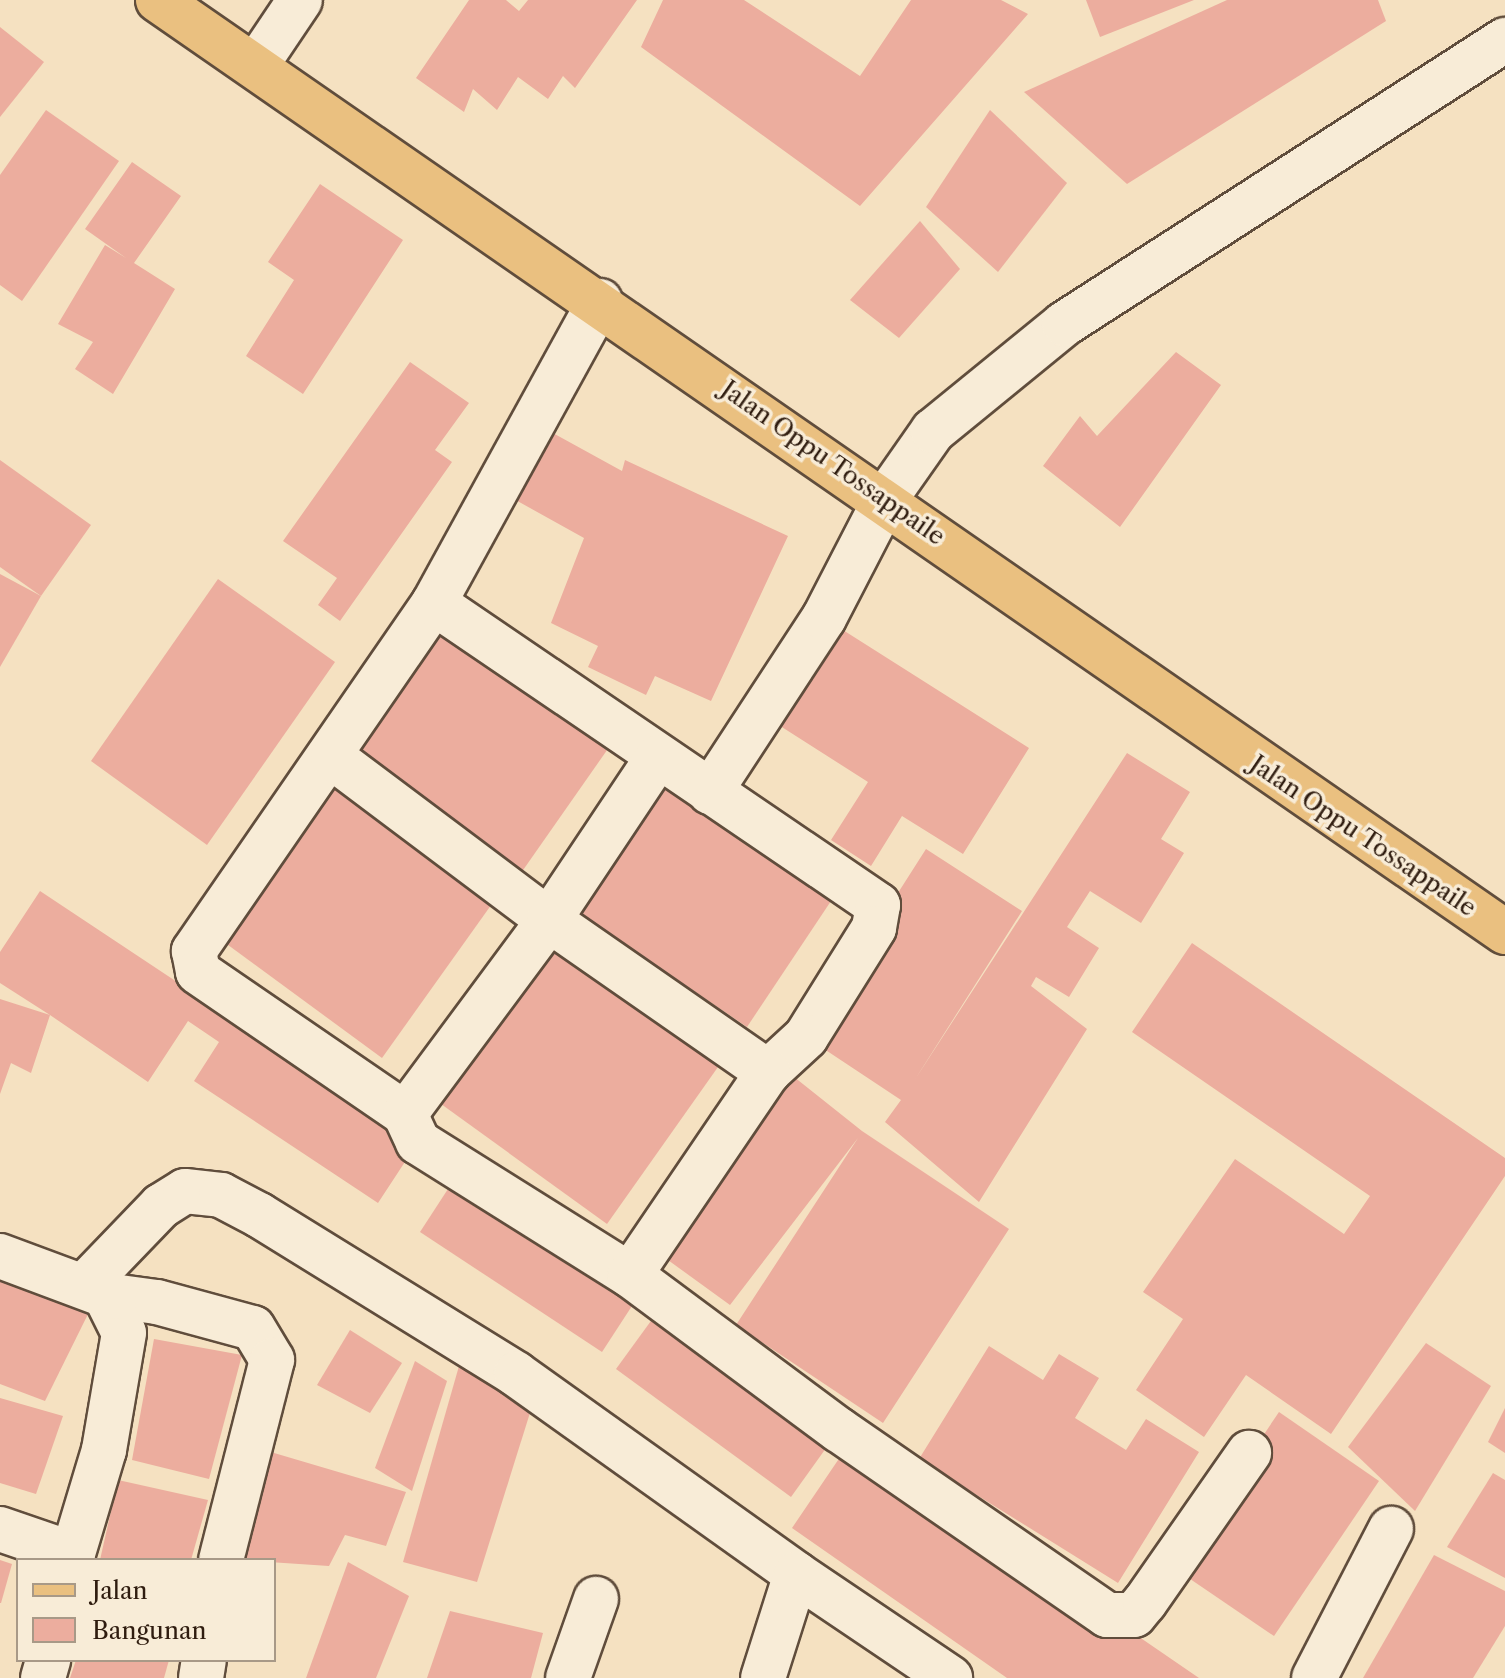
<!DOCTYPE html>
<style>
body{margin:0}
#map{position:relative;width:1505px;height:1678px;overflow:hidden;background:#f5e1c1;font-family:"Libre Caslon Text",serif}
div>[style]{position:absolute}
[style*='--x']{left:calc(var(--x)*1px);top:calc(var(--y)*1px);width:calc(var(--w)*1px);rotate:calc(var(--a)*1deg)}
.building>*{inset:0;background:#ecad9e}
.roads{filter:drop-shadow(2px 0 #604d3c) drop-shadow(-2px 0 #604d3c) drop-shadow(0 2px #604d3c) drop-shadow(0 -2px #604d3c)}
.minor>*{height:44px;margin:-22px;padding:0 22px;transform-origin:22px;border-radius:22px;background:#f8ecd7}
.primary>*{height:44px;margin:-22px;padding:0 22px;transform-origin:22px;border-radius:22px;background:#eac080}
span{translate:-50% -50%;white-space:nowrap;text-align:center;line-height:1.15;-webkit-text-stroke:7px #f8ecd7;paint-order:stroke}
.street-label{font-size:24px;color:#2f1c0f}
.legend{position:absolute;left:16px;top:1558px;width:260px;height:104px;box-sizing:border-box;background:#f8ecd7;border:2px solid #a89987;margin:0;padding:10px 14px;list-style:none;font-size:24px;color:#2f1c0f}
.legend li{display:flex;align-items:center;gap:16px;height:40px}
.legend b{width:40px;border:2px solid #a89987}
</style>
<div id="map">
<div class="building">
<div style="clip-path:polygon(469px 0,506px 0,519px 11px,528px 0,637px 0,575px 88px,563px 76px,548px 99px,518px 77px,497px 110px,473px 89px,464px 112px,416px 78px)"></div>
<div style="clip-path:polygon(663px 0,744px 0,860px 76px,911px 0,1001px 0,1028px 14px,860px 206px,641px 47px)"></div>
<div style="clip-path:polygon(1086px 0,1194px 0,1100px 37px)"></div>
<div style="clip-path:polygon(1227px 0,1378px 0,1386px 21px,1127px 184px,1024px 92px)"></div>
<div style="clip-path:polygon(0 27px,44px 62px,0 117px)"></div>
<div style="clip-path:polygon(46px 110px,119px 161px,22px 301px,0 285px,0 175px)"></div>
<div style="clip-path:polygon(990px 110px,1067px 183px,998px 272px,926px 207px)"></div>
<div style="clip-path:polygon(132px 162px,181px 196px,134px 263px,175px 289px,113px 394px,75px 369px,93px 342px,58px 324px,105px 245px,126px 258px,85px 229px)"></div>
<div style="clip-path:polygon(320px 184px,403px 240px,303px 394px,246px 356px,294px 280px,268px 262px)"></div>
<div style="clip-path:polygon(920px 221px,960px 269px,899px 338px,850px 300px)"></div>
<div style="clip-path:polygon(1176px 352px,1221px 385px,1120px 527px,1043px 466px,1080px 416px,1097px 436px)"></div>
<div style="clip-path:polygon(410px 362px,469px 403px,435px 450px,452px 462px,340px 621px,318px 605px,337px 578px,283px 541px)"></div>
<div style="clip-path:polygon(531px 421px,622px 471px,625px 460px,788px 536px,711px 701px,655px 676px,646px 695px,588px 667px,598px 646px,551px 623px,584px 538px,494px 488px)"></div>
<div style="clip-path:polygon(0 460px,91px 525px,41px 596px,0 567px)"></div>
<div style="clip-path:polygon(0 574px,41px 596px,0 667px)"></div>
<div style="clip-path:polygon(218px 579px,335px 662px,207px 845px,91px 761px)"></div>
<div style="clip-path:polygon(434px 603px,619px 733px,521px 873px,336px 743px)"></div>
<div style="clip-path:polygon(824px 618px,1029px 748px,963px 854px,902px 816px,871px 866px,831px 840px,868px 782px,763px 715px)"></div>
<div style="clip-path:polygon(1127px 753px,1190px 792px,1161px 839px,1184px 853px,1141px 923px,1090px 891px,1067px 927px,1099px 948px,1069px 997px,1036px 977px,1031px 986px,1087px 1029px,979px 1202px,885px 1122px,901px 1100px,806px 1037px,926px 849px,1022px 911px,914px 1081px)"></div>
<div style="clip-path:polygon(657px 758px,843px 883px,747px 1027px,561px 901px)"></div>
<div style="clip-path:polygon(323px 759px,504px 887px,382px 1058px,209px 931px)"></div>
<div style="clip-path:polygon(40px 891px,418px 1142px,378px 1203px,194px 1081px,219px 1042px,188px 1021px,148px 1082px,50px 1015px,31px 1073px,11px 1063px,0 1094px,0 999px,50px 1015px,0 983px,0 952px)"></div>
<div style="clip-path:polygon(549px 920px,730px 1050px,607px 1224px,430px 1096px)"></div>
<div style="clip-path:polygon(1192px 943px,1505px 1158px,1505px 1176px,1331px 1434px,1246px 1375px,1204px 1437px,1136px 1390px,1183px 1319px,1143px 1292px,1235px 1159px,1344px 1234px,1370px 1196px,1132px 1032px)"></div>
<div style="clip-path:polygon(779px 1065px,862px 1131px,1009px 1229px,883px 1423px,736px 1325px,858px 1138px,730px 1305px,650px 1247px)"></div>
<div style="clip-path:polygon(461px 1169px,643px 1289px,602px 1352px,420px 1232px)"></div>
<div style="clip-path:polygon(0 1280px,90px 1310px,45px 1401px,0 1384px)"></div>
<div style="clip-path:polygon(664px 1303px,839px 1430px,791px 1497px,616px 1369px)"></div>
<div style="clip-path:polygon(350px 1330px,402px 1363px,370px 1413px,317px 1385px)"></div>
<div style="clip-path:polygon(154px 1339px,242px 1355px,209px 1479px,132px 1460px)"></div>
<div style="clip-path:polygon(1426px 1343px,1491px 1386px,1415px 1511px,1348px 1447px)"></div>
<div style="clip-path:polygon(989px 1346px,1043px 1380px,1059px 1354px,1099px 1378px,1075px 1418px,1126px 1450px,1146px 1419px,1199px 1452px,1118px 1583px,919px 1459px)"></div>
<div style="clip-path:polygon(415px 1361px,447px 1381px,412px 1491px,375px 1468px)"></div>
<div style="clip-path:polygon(459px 1366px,534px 1400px,477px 1582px,403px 1562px)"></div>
<div style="clip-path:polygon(0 1398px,63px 1416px,36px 1494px,0 1483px)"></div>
<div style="clip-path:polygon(1505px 1408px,1505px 1453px,1488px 1442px)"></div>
<div style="clip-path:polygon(1279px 1412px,1379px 1481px,1274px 1636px,1174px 1568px)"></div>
<div style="clip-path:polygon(853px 1438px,1043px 1571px,1199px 1678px,1007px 1678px,792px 1528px)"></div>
<div style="clip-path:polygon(264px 1450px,406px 1492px,386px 1546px,345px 1535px,329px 1566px,237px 1560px)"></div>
<div style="clip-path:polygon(1493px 1473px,1505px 1480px,1505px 1578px,1447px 1547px)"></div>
<div style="clip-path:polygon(118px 1480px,208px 1500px,191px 1560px,100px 1560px)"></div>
<div style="clip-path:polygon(1434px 1555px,1505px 1591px,1505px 1626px,1473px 1678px,1363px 1678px)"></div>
<div style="clip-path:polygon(0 1560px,12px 1564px,1px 1603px,0 1603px)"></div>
<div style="clip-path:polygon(348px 1562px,409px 1596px,376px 1678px,306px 1678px)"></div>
<div style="clip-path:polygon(450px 1611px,543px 1633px,531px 1678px,427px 1678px)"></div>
<div style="clip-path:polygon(76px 1660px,169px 1660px,164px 1678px,70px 1678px)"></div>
</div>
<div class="roads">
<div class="minor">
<div style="--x:257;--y:64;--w:77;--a:-56.1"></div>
<div style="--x:600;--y:301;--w:345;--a:118.8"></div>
<div style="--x:434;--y:603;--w:423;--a:124.6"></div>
<div style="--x:194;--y:951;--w:21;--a:79"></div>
<div style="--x:198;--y:972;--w:251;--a:34.4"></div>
<div style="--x:405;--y:1114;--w:31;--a:65"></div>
<div style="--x:418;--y:1142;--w:250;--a:32.1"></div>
<div style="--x:630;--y:1275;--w:260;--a:36.6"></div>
<div style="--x:839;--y:1430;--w:326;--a:34.6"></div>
<div style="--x:1107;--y:1615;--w:27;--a:0"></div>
<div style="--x:1134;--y:1615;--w:17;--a:-50"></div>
<div style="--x:1145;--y:1602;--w:182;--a:-55.1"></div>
<div style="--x:434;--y:603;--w:537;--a:34.22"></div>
<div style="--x:878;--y:905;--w:23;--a:100"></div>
<div style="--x:874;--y:928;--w:128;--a:122"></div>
<div style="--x:806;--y:1037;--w:52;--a:137.4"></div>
<div style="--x:768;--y:1072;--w:245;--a:124.2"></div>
<div style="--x:333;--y:758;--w:270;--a:36.9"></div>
<div style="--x:549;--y:920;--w:267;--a:34.8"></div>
<div style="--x:710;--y:792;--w:208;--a:-56.8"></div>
<div style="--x:824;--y:618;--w:135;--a:-62.7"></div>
<div style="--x:886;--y:498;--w:82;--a:-55"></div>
<div style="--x:933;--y:431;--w:169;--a:-39.2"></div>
<div style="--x:1064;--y:324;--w:525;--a:-32.78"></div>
<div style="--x:405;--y:1114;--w:242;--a:-53.4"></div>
<div style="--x:549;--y:920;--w:195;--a:-56.3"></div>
<div style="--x:0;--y:1256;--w:112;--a:20.4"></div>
<div style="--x:105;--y:1295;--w:42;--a:63.4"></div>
<div style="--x:124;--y:1333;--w:119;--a:99.7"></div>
<div style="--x:104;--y:1450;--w:115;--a:106.7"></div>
<div style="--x:84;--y:1286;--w:111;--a:-46.1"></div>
<div style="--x:161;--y:1206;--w:28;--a:-32"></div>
<div style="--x:185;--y:1191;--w:36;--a:6"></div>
<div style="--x:221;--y:1195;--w:43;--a:27.8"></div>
<div style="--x:259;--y:1215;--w:302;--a:31.7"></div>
<div style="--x:516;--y:1374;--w:344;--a:35.5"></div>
<div style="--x:796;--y:1574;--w:109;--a:107.6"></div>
<div style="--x:105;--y:1295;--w:52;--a:7.7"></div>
<div style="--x:157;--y:1302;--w:99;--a:15.2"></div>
<div style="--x:253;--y:1328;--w:37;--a:59"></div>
<div style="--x:272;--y:1360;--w:206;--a:104.3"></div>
<div style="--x:0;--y:1529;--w:77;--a:18.9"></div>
<div style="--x:796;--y:1574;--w:186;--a:34"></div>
<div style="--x:43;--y:1678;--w:19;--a:-74"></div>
<div style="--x:201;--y:1678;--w:18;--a:-81"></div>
<div style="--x:568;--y:1678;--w:84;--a:-70.5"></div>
<div style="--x:1314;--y:1678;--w:168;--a:-62.7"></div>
</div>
<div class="primary">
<div style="--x:158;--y:0;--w:1638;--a:34.68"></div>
</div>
</div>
<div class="street-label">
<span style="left:833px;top:463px;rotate:35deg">Jalan Oppu Tossappaile</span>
<span style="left:1363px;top:836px;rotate:34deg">Jalan Oppu Tossappaile</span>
</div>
<ul class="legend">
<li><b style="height:10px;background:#eac080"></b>Jalan</li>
<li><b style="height:22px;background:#ecad9e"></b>Bangunan</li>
</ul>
</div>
